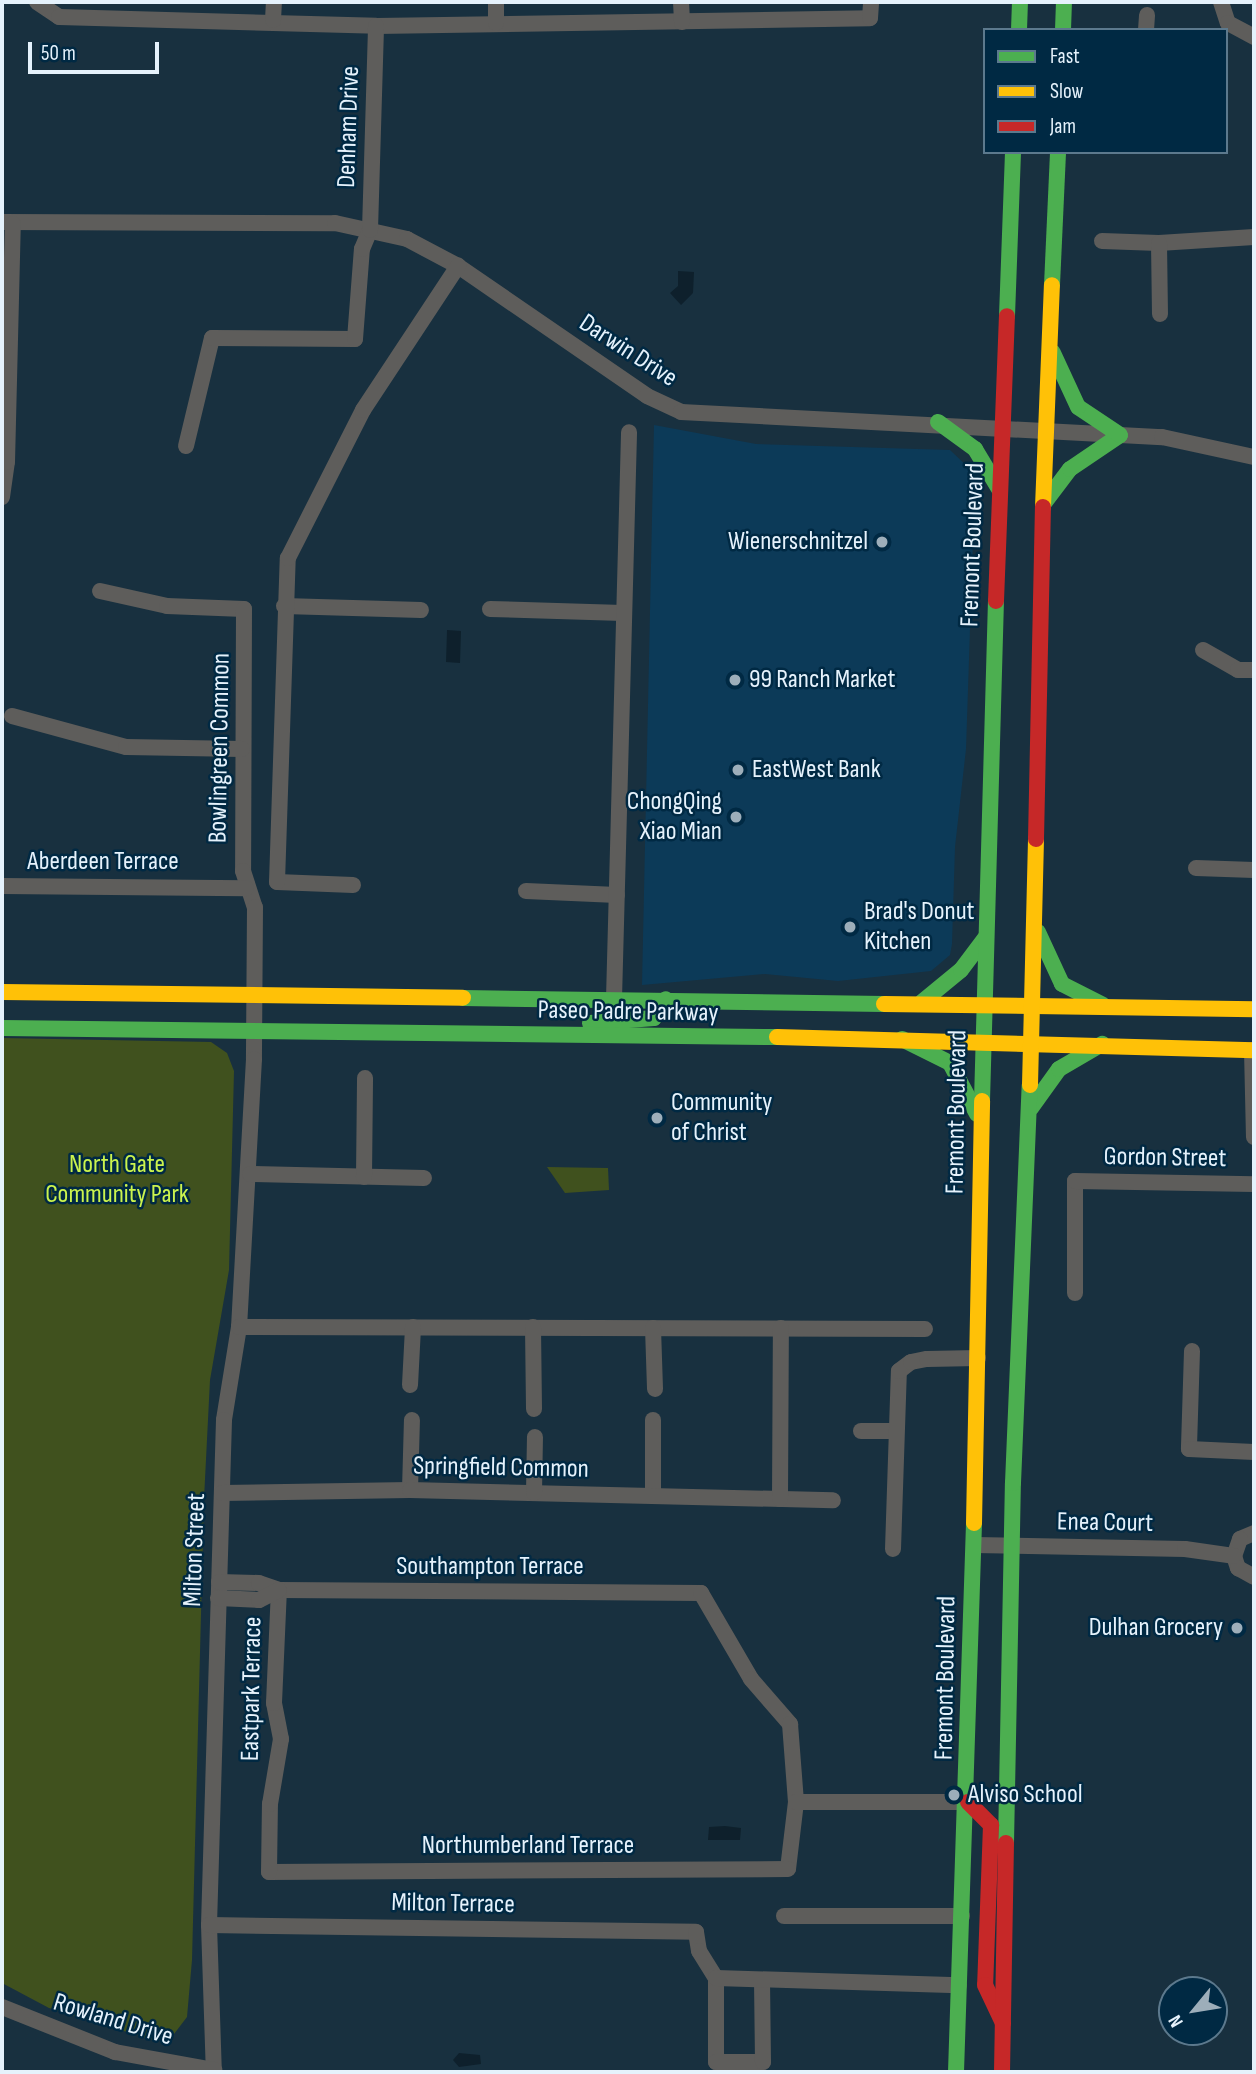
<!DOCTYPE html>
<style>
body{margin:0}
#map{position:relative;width:1256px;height:2074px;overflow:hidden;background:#18303f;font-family:"Sofia Sans Condensed",sans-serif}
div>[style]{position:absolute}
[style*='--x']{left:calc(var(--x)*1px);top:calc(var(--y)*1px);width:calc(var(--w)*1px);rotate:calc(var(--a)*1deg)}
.built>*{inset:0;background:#0c3a58}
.green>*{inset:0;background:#40511e}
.water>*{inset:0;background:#0e202c}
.street>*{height:16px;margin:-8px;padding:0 8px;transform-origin:8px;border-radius:8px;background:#5e5d5b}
.fast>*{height:16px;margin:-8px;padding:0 8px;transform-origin:8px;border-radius:8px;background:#4caf50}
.slow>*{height:16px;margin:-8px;padding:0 8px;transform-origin:8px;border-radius:8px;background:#ffc107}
.jam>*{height:16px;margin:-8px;padding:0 8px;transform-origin:8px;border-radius:8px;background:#c62828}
.dots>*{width:19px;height:19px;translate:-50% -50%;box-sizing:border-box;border:4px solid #002943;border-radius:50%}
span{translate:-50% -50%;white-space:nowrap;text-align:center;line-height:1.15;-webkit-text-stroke:5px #002943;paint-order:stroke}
.street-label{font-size:26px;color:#e5f2fc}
.poi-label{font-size:26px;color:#e5f2fc}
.right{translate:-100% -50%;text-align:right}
.left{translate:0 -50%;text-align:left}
.park-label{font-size:26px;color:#cbf34e}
.frame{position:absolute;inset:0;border:4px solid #e5f2fc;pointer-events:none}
.legend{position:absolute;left:983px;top:28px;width:245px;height:126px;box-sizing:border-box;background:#002943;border:2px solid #5c798d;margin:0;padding:9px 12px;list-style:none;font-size:21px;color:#e5f2fc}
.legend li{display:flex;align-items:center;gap:14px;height:35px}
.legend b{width:35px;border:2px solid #5c798d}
.north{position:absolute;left:1158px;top:1976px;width:70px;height:70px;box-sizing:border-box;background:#002943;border:2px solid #5c798d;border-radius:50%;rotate:240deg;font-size:19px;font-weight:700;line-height:28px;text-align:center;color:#e5f2fc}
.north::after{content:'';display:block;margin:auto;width:24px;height:32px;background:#9daeba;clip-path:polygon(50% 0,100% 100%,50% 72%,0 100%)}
.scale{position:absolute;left:28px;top:42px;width:131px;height:32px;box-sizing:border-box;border:4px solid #e5f2fc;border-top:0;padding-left:9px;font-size:21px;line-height:24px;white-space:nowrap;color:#e5f2fc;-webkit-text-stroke:5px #002943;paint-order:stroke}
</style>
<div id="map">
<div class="built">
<div style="clip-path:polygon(654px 425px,756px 444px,950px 450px,969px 468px,975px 480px,966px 749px,955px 847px,952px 944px,950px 955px,931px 971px,838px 981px,765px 974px,642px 985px)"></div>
</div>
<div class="green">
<div style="clip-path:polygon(2px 1038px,211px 1042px,227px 1053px,234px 1071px,229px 1270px,210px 1380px,204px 1499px,192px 1960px,187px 2017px,174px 2034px,156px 2041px,49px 2008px,2px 1983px)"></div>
<div style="clip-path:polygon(547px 1167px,608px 1168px,609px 1190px,565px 1193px)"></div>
</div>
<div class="water">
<div style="clip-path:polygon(678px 271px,694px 272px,693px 293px,681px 305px,670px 293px,678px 286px)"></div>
<div style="clip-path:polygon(447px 630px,461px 631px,460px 663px,446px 662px)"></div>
<div style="clip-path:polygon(725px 1826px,741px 1828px,740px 1840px,708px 1840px,709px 1827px)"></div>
<div style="clip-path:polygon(459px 2053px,480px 2055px,481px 2064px,459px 2067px,453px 2060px)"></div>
</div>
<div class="street">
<div style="--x:37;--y:2;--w:27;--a:34"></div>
<div style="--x:59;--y:17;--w:317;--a:1.6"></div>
<div style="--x:376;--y:26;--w:494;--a:-0.9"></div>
<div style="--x:870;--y:18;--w:16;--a:-86"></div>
<div style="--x:681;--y:2;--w:20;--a:87"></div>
<div style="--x:1221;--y:2;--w:22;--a:72"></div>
<div style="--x:1228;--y:23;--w:30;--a:28"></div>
<div style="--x:273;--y:20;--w:18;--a:-87"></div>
<div style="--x:496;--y:23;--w:21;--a:-90"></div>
<div style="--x:1146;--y:30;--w:15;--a:-86"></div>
<div style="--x:2;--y:222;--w:333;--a:0.2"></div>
<div style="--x:335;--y:223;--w:74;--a:12.5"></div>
<div style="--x:407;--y:239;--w:58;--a:27.9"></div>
<div style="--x:458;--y:266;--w:229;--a:34.5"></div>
<div style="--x:647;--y:396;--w:38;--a:25"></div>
<div style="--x:681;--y:412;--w:482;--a:3"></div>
<div style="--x:1162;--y:437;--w:94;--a:12.3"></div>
<div style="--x:1102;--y:241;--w:57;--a:2"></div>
<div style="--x:1159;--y:243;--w:95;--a:-3.6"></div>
<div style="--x:1159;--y:243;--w:71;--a:89.2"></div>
<div style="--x:186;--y:446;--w:111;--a:-76.5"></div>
<div style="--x:212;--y:338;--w:143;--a:0.4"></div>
<div style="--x:355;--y:339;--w:90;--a:-85.6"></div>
<div style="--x:362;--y:249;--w:21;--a:-67"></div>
<div style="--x:370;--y:230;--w:204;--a:-88.3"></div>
<div style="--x:2;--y:497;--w:35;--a:-82"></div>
<div style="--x:7;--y:462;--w:238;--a:-88.6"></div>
<div style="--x:100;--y:591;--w:69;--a:12.6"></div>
<div style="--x:167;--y:606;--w:77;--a:2.2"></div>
<div style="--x:244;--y:609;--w:262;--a:90.2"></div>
<div style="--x:243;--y:871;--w:38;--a:72"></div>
<div style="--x:255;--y:907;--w:152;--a:90.4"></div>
<div style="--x:254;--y:1059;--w:268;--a:93.2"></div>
<div style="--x:239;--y:1327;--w:94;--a:99.2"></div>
<div style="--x:224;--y:1420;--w:505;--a:91.7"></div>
<div style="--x:209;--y:1925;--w:147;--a:88.1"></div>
<div style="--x:284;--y:606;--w:137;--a:1.7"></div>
<div style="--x:490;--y:609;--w:133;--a:1.7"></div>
<div style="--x:1203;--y:650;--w:40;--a:29.7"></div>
<div style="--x:1238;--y:670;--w:16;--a:0"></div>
<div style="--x:12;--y:716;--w:118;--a:15.2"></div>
<div style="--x:126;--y:747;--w:116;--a:1"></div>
<div style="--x:1196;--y:868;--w:58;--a:2"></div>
<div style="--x:353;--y:885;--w:76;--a:-177.7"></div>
<div style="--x:277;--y:882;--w:324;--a:-88.1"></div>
<div style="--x:288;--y:558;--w:166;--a:-63.1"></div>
<div style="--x:363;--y:410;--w:173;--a:-56.6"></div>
<div style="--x:2;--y:886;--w:244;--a:0.5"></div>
<div style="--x:526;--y:891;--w:91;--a:2.5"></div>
<div style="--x:614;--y:999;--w:567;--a:-88.48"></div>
<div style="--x:1252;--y:1050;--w:87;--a:88.7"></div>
<div style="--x:250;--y:1174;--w:174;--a:1.3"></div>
<div style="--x:364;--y:1177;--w:99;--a:-89.4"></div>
<div style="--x:1075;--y:1293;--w:112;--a:-90"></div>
<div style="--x:1075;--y:1181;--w:179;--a:1"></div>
<div style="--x:239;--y:1327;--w:686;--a:0.17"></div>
<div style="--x:533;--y:1327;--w:82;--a:89.3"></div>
<div style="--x:653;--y:1328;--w:61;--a:88.1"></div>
<div style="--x:1192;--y:1351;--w:98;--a:91.8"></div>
<div style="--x:1189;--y:1449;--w:65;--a:2.6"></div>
<div style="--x:410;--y:1385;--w:58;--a:-87"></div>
<div style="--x:653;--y:1420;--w:76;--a:90"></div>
<div style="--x:861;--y:1431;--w:35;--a:0"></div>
<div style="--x:410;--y:1490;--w:70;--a:-88.4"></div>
<div style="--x:222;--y:1493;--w:188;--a:-0.9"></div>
<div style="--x:410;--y:1490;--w:423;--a:1.4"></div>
<div style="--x:534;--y:1493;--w:56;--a:-89"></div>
<div style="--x:780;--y:1499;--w:171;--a:-89.7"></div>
<div style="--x:1254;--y:1533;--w:15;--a:157"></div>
<div style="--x:1240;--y:1539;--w:18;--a:109"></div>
<div style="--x:1234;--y:1556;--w:13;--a:72"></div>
<div style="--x:1238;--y:1568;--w:18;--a:29"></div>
<div style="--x:974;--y:1545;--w:211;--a:1.1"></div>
<div style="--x:1185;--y:1549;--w:49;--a:8.1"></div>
<div style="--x:893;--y:1549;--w:178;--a:-88.1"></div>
<div style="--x:899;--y:1371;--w:15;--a:-37"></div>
<div style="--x:911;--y:1362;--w:16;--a:-11"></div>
<div style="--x:927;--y:1359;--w:51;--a:-1.1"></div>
<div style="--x:219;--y:1582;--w:40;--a:1.4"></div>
<div style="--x:259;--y:1583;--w:21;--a:19"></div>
<div style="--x:279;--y:1590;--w:422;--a:0.4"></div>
<div style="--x:701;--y:1593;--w:99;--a:59.8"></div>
<div style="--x:751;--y:1679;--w:60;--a:49.1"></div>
<div style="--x:790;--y:1724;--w:78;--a:85.6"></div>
<div style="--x:796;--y:1802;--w:67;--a:96.8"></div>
<div style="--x:788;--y:1869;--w:519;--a:179.67"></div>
<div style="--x:269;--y:1872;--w:68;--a:-89.2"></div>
<div style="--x:270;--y:1804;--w:66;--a:-80.4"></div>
<div style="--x:281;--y:1739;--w:37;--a:-101"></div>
<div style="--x:274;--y:1703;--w:113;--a:-87.5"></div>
<div style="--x:218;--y:1598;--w:41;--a:2.8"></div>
<div style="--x:259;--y:1600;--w:22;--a:-27"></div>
<div style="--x:796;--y:1802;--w:172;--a:0"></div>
<div style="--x:784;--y:1916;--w:178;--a:0"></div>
<div style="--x:209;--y:1925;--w:487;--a:0.8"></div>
<div style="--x:696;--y:1932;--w:19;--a:81"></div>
<div style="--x:699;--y:1951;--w:32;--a:58"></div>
<div style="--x:716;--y:1978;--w:84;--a:90"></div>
<div style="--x:716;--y:2062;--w:47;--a:0"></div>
<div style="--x:763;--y:2062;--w:81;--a:-90.7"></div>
<div style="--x:716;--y:1978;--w:243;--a:1.7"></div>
<div style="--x:2;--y:2007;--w:122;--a:21.7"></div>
<div style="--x:115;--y:2052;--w:101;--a:10.3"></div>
</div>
<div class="fast">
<div style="--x:1019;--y:30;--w:28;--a:-88"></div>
<div style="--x:1063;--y:30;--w:28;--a:-88"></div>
<div style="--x:1052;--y:285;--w:133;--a:-87.4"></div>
<div style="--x:1007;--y:316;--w:164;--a:-87.9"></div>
<div style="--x:938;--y:422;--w:46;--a:36.1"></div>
<div style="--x:975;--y:449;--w:47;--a:59"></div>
<div style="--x:1045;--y:502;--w:41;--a:-52.9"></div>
<div style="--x:1070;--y:469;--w:60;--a:-34.2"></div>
<div style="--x:1120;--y:435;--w:50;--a:-146.3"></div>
<div style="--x:1078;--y:407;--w:60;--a:-114.8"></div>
<div style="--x:1038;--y:932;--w:57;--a:65.2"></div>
<div style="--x:1062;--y:984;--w:46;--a:27.1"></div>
<div style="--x:463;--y:998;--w:421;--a:0.8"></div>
<div style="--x:922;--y:1002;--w:50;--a:-39.4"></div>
<div style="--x:961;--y:970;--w:40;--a:-53"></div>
<div style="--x:590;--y:1023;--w:64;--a:-4.5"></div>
<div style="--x:654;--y:1018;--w:22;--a:-58"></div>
<div style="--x:2;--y:1028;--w:775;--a:0.67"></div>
<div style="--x:902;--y:1039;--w:54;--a:26.6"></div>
<div style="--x:950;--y:1063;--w:58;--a:62.1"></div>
<div style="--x:982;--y:1101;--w:500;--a:-88.4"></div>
<div style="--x:1031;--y:1108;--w:48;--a:-54.3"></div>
<div style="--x:1059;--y:1069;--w:50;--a:-30.2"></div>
<div style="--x:1006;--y:1843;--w:360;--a:-88.9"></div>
<div style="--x:1013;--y:1483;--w:398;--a:-87.6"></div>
<div style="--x:956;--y:2072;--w:549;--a:-88.12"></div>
</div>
<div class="slow">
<div style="--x:1043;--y:507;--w:222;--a:-87.7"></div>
<div style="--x:2;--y:992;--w:461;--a:0.7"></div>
<div style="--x:884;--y:1004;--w:370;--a:0.8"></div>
<div style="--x:777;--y:1037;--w:477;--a:1.6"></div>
<div style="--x:1030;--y:1085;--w:246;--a:-88.6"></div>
<div style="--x:974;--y:1523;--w:422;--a:-88.9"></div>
</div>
<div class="jam">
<div style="--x:996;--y:601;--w:285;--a:-87.8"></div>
<div style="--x:1036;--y:839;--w:332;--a:-88.8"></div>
<div style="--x:968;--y:1802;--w:33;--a:45"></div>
<div style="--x:991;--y:1825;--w:160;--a:92.1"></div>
<div style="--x:985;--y:1985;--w:42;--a:64.7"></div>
<div style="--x:1002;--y:2072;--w:229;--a:-89"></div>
</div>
<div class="dots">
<div style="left:882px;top:542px;background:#9daeba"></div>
<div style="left:735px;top:680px;background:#9daeba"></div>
<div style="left:738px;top:770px;background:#9daeba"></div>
<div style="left:736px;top:817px;background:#9daeba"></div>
<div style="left:850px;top:927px;background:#9daeba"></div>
<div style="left:657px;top:1118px;background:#9daeba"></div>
<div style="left:1237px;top:1628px;background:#9daeba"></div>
<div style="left:954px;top:1795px;background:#9daeba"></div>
</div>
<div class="street-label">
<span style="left:349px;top:127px;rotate:-88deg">Denham Drive</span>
<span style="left:628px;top:351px;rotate:33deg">Darwin Drive</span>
<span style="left:973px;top:545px;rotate:-88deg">Fremont Boulevard</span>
<span style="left:220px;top:748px;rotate:-89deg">Bowlingreen Common</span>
<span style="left:103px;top:862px">Aberdeen Terrace</span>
<span style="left:628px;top:1012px;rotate:1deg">Paseo Padre Parkway</span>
<span style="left:957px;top:1112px;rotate:-89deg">Fremont Boulevard</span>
<span style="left:1165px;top:1158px;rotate:1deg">Gordon Street</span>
<span style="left:501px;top:1468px;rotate:1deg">Springfield Common</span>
<span style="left:1105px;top:1523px;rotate:1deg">Enea Court</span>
<span style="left:195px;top:1550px;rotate:-88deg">Milton Street</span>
<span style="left:490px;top:1567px">Southampton Terrace</span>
<span style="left:946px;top:1678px;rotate:-89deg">Fremont Boulevard</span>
<span style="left:252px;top:1689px;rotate:-89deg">Eastpark Terrace</span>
<span style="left:528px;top:1846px">Northumberland Terrace</span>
<span style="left:453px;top:1904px;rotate:1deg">Milton Terrace</span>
<span style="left:113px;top:2020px;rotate:17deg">Rowland Drive</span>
</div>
<div class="poi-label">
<span class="right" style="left:868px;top:542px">Wienerschnitzel</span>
<span class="left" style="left:749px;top:680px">99 Ranch Market</span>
<span class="left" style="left:752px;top:770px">EastWest Bank</span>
<span class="right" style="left:722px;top:817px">ChongQing<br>Xiao Mian</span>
<span class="left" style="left:864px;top:927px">Brad's Donut<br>Kitchen</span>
<span class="left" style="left:671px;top:1118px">Community<br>of Christ</span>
<span class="right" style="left:1223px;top:1628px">Dulhan Grocery</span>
<span class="left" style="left:968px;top:1795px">Alviso School</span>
</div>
<div class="park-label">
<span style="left:117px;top:1180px">North Gate<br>Community Park</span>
</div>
<div class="frame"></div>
<ul class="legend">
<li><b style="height:9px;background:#4caf50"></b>Fast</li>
<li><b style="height:9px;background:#ffc107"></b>Slow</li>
<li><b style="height:9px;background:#c62828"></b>Jam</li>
</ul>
<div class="north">N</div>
<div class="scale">50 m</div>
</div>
